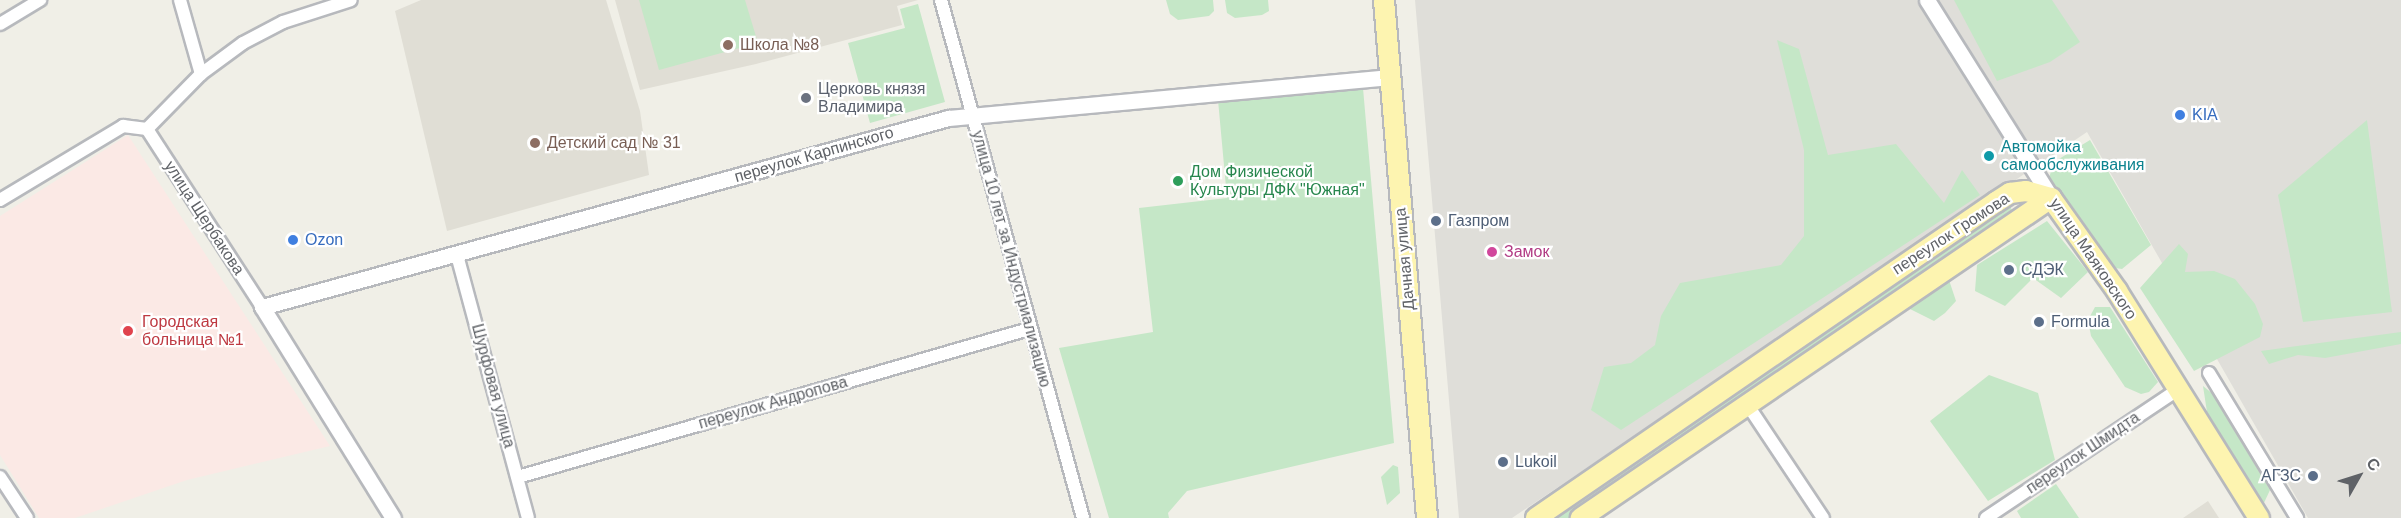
<!DOCTYPE html>
<meta charset="utf-8">
<style>
body{margin:0}
#map{position:relative;width:2401px;height:518px;overflow:hidden;background:#f0efe7;font-family:Helvetica,sans-serif}
div>[style]{position:absolute}
[style*='--x']{left:calc(var(--x)*1px);top:calc(var(--y)*1px);width:calc(var(--w)*1px);rotate:calc(var(--a)*1deg)}
.industrial>*{inset:0;background:#dfded9}
.education>*{inset:0;background:#e0ded5}
.medical>*{inset:0;background:#fbe9e5}
.green>*{inset:0;background:#c5e7c7}
.roads{filter:drop-shadow(2px 0 #b7b9bd) drop-shadow(-2px 0 #b7b9bd) drop-shadow(0 2px #b7b9bd) drop-shadow(0 -2px #b7b9bd)}
.minor>*{height:12px;margin:-6px;padding:0 6px;transform-origin:6px;border-radius:6px;background:#fff}
.tertiary>*{height:15px;margin:-7.5px;padding:0 7.5px;transform-origin:7.5px;border-radius:7.5px;background:#fff}
.primary>*{height:20px;margin:-10px;padding:0 10px;transform-origin:10px;border-radius:10px;background:#fdf4b0}
.dots>*{width:16px;height:16px;translate:-50% -50%;box-sizing:border-box;border:3px solid #fff;border-radius:50%}
span{translate:-50% -50%;white-space:nowrap;text-align:center;line-height:1.15;-webkit-text-stroke:4.5px #fff;paint-order:stroke}
.education-label{font-size:16px;color:#785e54}
.left{translate:0 -50%;text-align:left}
.worship-label{font-size:16px;color:#5b616d}
.shop-label{font-size:16px;color:#366cbe}
.culture-label{font-size:16px;color:#0d838f}
.street-label{font-size:16px;color:#5f6267}
.leisure-label{font-size:16px;color:#27864d}
.service-label{font-size:16px;color:#4e5e75}
.right{translate:-100% -50%;text-align:right}
.hotel-label{font-size:16px;color:#b23c85}
.health-label{font-size:16px;color:#be3a42}
.north{position:absolute;left:2329px;top:446px;width:60px;height:60px;-webkit-text-stroke:4px #fff;paint-order:stroke;rotate:51deg;font-size:16px;font-weight:700;line-height:24px;text-align:center;color:#5f6267}
.north::after{content:'';display:block;margin:auto;width:21px;height:27px;background:#5f6267;clip-path:polygon(50% 0,100% 100%,50% 72%,0 100%)}
</style>
<div id="map">
<div class="industrial">
<div style="clip-path:polygon(1415px 0,2401px 0,2401px 518px,2308px 518px,2087px 132px,1512px 518px,1459px 518px)"></div>
</div>
<div class="education">
<div style="clip-path:polygon(421px 0,606px 0,640px 111px,649px 175px,447px 231px,395px 11px)"></div>
<div style="clip-path:polygon(615px 0,918px 0,897px 6px,902px 25px,756px 64px,640px 90px)"></div>
<div style="clip-path:polygon(2208px 501px,2219px 518px,2183px 518px)"></div>
</div>
<div class="medical">
<div style="clip-path:polygon(128px 135px,330px 446px,187px 480px,75px 518px,39px 518px,0 455px,0 216px)"></div>
</div>
<div class="green">
<div style="clip-path:polygon(639px 0,745px 0,758px 43px,659px 70px)"></div>
<div style="clip-path:polygon(1166px 0,1213px 0,1214px 11px,1209px 16px,1178px 20px,1170px 14px)"></div>
<div style="clip-path:polygon(1225px 0,1268px 0,1269px 11px,1262px 15px,1235px 18px,1227px 13px)"></div>
<div style="clip-path:polygon(1954px 0,2052px 0,2080px 42px,2050px 62px,1997px 81px)"></div>
<div style="clip-path:polygon(918px 4px,945px 102px,870px 123px,848px 43px,905px 28px,900px 9px)"></div>
<div style="clip-path:polygon(1777px 40px,1799px 49px,1828px 155px,1896px 144px,1944px 203px,1962px 170px,1980px 195px,1621px 430px,1591px 410px,1604px 367px,1631px 363px,1655px 345px,1661px 316px,1680px 283px,1781px 265px,1804px 236px,1804px 150px)"></div>
<div style="clip-path:polygon(1363px 88px,1394px 443px,1187px 491px,1168px 513px,1169px 518px,1109px 518px,1059px 348px,1153px 332px,1139px 208px,1227px 198px,1218px 100px)"></div>
<div style="clip-path:polygon(2367px 120px,2392px 312px,2303px 322px,2278px 195px)"></div>
<div style="clip-path:polygon(2090px 140px,2151px 245px,2122px 269px,2115px 268px,2072px 206px,2048px 181px,2054px 162px)"></div>
<div style="clip-path:polygon(2009px 205px,2015px 215px,1572px 518px,1551px 518px)"></div>
<div style="clip-path:polygon(2047px 221px,2088px 272px,2061px 298px,2033px 278px,2005px 306px,1975px 291px,1977px 265px)"></div>
<div style="clip-path:polygon(2179px 244px,2188px 254px,2185px 272px,2214px 271px,2235px 279px,2255px 304px,2263px 324px,2260px 337px,2194px 371px,2140px 288px)"></div>
<div style="clip-path:polygon(1949px 280px,1956px 301px,1945px 313px,1934px 321px,1908px 308px)"></div>
<div style="clip-path:polygon(2095px 307px,2110px 307px,2158px 382px,2149px 392px,2141px 394px,2125px 387px,2091px 336px,2088px 320px)"></div>
<div style="clip-path:polygon(2401px 332px,2401px 344px,2325px 358px,2298px 355px,2269px 364px,2261px 351px)"></div>
<div style="clip-path:polygon(1989px 375px,2038px 393px,2055px 460px,1988px 501px,1930px 421px)"></div>
<div style="clip-path:polygon(2203px 386px,2213px 394px,2270px 490px,2263px 505px,2207px 412px)"></div>
<div style="clip-path:polygon(1393px 465px,1398px 467px,1400px 493px,1387px 505px,1381px 477px)"></div>
<div style="clip-path:polygon(2056px 484px,2079px 518px,2021px 518px,2017px 511px)"></div>
</div>
<div class="roads">
<div class="minor">
<div style="--x:180;--y:0;--w:77;--a:74.2"></div>
<div style="--x:941;--y:0;--w:537;--a:74.67"></div>
<div style="--x:0;--y:24;--w:47;--a:-31"></div>
<div style="--x:147;--y:129;--w:212;--a:57.1"></div>
<div style="--x:0;--y:200;--w:144;--a:-31"></div>
<div style="--x:123;--y:126;--w:24;--a:7"></div>
<div style="--x:147;--y:129;--w:77;--a:-45.5"></div>
<div style="--x:201;--y:74;--w:52;--a:-36.4"></div>
<div style="--x:243;--y:43;--w:45;--a:-27.7"></div>
<div style="--x:283;--y:22;--w:71;--a:-17.9"></div>
<div style="--x:457;--y:255;--w:272;--a:74.9"></div>
<div style="--x:2209;--y:373;--w:170;--a:58.7"></div>
<div style="--x:1747;--y:404;--w:137;--a:56.3"></div>
<div style="--x:0;--y:477;--w:49;--a:56.6"></div>
<div style="--x:518;--y:477;--w:532;--a:-16.15"></div>
<div style="--x:1986;--y:518;--w:232;--a:-33.8"></div>
</div>
<div class="tertiary">
<div style="--x:1927;--y:0;--w:234;--a:57.9"></div>
<div style="--x:393;--y:518;--w:248;--a:-121.8"></div>
<div style="--x:262;--y:307;--w:712;--a:-15.4"></div>
<div style="--x:948;--y:118;--w:434;--a:-5.3"></div>
</div>
<div class="primary">
<div style="--x:1384;--y:0;--w:520;--a:85.25"></div>
<div style="--x:2051;--y:198;--w:114;--a:54.6"></div>
<div style="--x:2117;--y:291;--w:268;--a:58"></div>
<div style="--x:1536;--y:518;--w:558;--a:-34.49"></div>
<div style="--x:1996;--y:202;--w:17;--a:-33"></div>
<div style="--x:2010;--y:193;--w:16;--a:-7"></div>
<div style="--x:2026;--y:191;--w:26;--a:16"></div>
<div style="--x:2051;--y:198;--w:569;--a:145.75"></div>
</div>
</div>
<div class="dots">
<div style="left:728px;top:45px;background:#8d6e63"></div>
<div style="left:806px;top:98px;background:#6b7280"></div>
<div style="left:2180px;top:115px;background:#3f7fe0"></div>
<div style="left:535px;top:143px;background:#8d6e63"></div>
<div style="left:1989px;top:156px;background:#0f9aa8"></div>
<div style="left:1178px;top:181px;background:#2e9e5b"></div>
<div style="left:1436px;top:221px;background:#5c6f8a"></div>
<div style="left:293px;top:240px;background:#3f7fe0"></div>
<div style="left:1492px;top:252px;background:#d1479c"></div>
<div style="left:2009px;top:270px;background:#5c6f8a"></div>
<div style="left:2039px;top:322px;background:#5c6f8a"></div>
<div style="left:128px;top:331px;background:#e0444e"></div>
<div style="left:1503px;top:462px;background:#5c6f8a"></div>
<div style="left:2313px;top:476px;background:#5c6f8a"></div>
</div>
<div class="education-label">
<span class="left" style="left:740px;top:45px">Школа №8</span>
<span class="left" style="left:547px;top:143px">Детский сад № 31</span>
</div>
<div class="worship-label">
<span class="left" style="left:818px;top:98px">Церковь князя<br>Владимира</span>
</div>
<div class="shop-label">
<span class="left" style="left:2192px;top:115px">KIA</span>
<span class="left" style="left:305px;top:240px">Ozon</span>
</div>
<div class="culture-label">
<span class="left" style="left:2001px;top:156px">Автомойка<br>самообслуживания</span>
</div>
<div class="street-label">
<span style="left:814px;top:155px;rotate:-16deg">переулок Карпинского</span>
<span style="left:204px;top:218px;rotate:57deg">улица Щербакова</span>
<span style="left:1951px;top:234px;rotate:-33deg">переулок Громова</span>
<span style="left:1011px;top:259px;rotate:75deg">улица 10 лет за Индустриализацию</span>
<span style="left:1405px;top:259px;rotate:-95deg">Дачная улица</span>
<span style="left:2093px;top:259px;rotate:56deg">улица Маяковского</span>
<span style="left:493px;top:386px;rotate:75deg">Шурфовая улица</span>
<span style="left:773px;top:403px;rotate:-16deg">переулок Андропова</span>
<span style="left:2083px;top:453px;rotate:-34deg">переулок Шмидта</span>
</div>
<div class="leisure-label">
<span class="left" style="left:1190px;top:181px">Дом Физической<br>Культуры ДФК "Южная"</span>
</div>
<div class="service-label">
<span class="left" style="left:1448px;top:221px">Газпром</span>
<span class="left" style="left:2021px;top:270px">СДЭК</span>
<span class="left" style="left:2051px;top:322px">Formula</span>
<span class="left" style="left:1515px;top:462px">Lukoil</span>
<span class="right" style="left:2301px;top:476px">АГЗС</span>
</div>
<div class="hotel-label">
<span class="left" style="left:1504px;top:252px">Замок</span>
</div>
<div class="health-label">
<span class="left" style="left:142px;top:331px">Городская<br>больница №1</span>
</div>
<div class="north">С</div>
</div>
